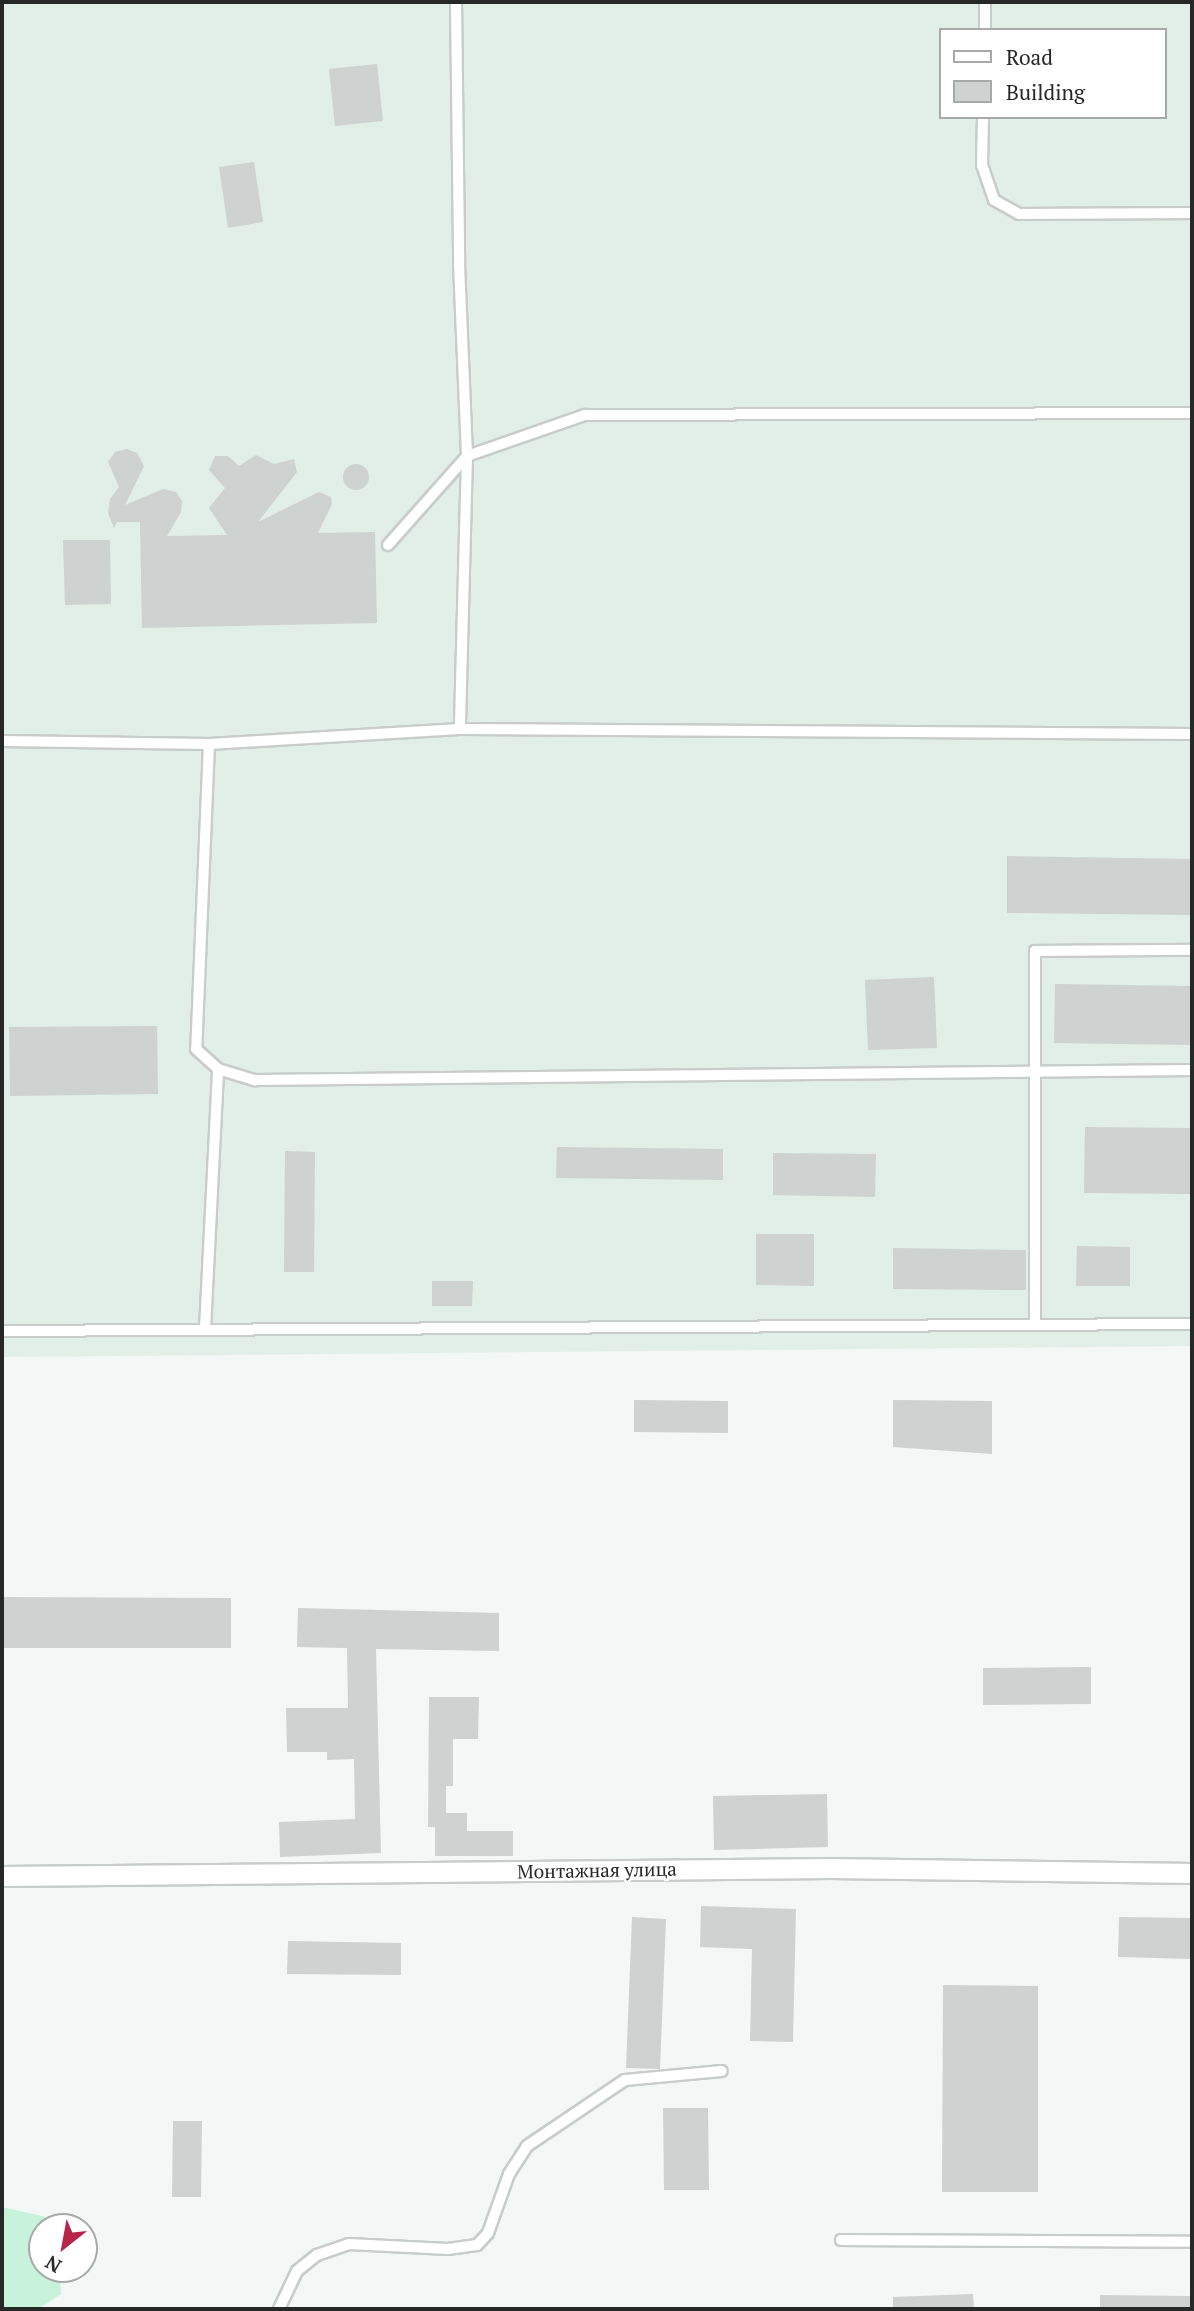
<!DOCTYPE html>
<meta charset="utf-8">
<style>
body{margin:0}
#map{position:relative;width:1194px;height:2311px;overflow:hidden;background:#f3f7f5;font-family:"PT Serif",serif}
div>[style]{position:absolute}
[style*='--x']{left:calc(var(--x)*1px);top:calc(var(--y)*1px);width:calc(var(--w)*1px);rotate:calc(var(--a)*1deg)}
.built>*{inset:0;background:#e2eee8}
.green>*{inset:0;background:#c7f3dd}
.building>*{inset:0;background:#ced2d0}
.round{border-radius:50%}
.roads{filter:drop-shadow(2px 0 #c8ccca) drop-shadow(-2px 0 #c8ccca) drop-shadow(0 2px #c8ccca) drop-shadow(0 -2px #c8ccca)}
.service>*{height:10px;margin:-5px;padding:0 5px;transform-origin:5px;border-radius:5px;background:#fff}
.minor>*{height:19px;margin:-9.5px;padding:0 9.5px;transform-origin:9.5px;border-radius:9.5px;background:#fff}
span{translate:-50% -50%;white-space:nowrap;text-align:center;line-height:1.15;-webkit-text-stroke:5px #fff;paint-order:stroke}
.street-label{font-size:19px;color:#262827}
.frame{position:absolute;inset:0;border:4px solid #262827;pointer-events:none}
.legend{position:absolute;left:939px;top:28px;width:228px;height:91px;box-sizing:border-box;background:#fff;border:2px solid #a8a9a9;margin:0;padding:9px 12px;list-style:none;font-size:21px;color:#262827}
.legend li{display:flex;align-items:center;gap:14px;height:35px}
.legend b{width:35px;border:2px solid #a8a9a9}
.north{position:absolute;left:28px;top:2213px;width:70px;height:70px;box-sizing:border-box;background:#fff;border:2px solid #a8a9a9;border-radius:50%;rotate:211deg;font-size:19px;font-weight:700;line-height:28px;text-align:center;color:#262827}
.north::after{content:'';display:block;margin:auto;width:24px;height:32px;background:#b72649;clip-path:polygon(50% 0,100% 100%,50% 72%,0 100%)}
</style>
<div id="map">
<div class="built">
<div style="clip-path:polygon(evenodd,2px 2px,1192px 2px,1192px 1346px,2px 1357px,2px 2px,940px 30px,1164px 30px,1164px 117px,940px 117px,940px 30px)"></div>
</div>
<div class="green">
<div style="clip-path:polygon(2px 2207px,55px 2219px,56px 2227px,42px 2227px,42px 2269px,59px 2269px,61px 2294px,38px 2309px,2px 2309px)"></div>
</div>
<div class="building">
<div style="clip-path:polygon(377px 64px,383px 121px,335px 126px,329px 69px)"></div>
<div style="clip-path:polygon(254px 162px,263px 222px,228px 228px,219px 167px)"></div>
<div style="clip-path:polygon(127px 449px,137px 453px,144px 466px,125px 505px,163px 489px,176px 492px,182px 501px,181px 512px,167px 536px,227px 535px,209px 508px,225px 488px,209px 470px,215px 456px,228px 456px,239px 466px,256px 455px,274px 464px,294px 459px,297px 472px,258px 522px,319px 492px,331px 497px,332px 504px,318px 533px,375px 532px,377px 623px,142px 628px,140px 522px,117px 522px,114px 528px,108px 513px,110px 499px,119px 487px,108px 462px,115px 452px)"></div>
<div class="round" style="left:343px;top:464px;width:26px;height:26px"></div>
<div style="clip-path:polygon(63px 540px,110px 540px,111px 604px,65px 605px)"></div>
<div style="clip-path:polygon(1007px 856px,1192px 859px,1192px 915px,1007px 913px)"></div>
<div style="clip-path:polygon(934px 977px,937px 1048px,868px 1050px,865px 980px)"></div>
<div style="clip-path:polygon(1055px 984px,1192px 986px,1192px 1045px,1054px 1043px)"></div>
<div style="clip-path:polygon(157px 1026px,158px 1094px,10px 1096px,9px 1027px)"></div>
<div style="clip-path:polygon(1085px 1127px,1192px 1128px,1192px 1194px,1084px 1193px)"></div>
<div style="clip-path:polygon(557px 1147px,723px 1149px,723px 1180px,556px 1178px)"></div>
<div style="clip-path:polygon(285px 1151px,315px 1152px,314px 1272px,284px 1272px)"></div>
<div style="clip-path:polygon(773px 1153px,876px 1154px,875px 1197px,773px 1195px)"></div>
<div style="clip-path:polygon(756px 1234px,814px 1234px,814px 1286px,756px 1285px)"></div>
<div style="clip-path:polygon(1077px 1246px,1130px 1247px,1130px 1286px,1076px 1286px)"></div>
<div style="clip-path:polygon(893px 1248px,1026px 1250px,1026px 1290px,893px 1289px)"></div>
<div style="clip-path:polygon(432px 1281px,473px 1281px,472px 1306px,432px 1306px)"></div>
<div style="clip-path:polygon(634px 1400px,728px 1401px,728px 1433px,634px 1432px)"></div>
<div style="clip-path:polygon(893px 1400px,992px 1401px,992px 1454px,893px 1447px)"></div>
<div style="clip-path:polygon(2px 1597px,231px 1598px,231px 1648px,2px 1648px)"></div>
<div style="clip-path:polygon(298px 1608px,499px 1613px,499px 1651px,376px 1649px,381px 1853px,280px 1857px,279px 1822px,355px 1819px,354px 1759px,327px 1760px,327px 1752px,287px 1752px,286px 1708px,348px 1708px,347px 1648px,297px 1647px)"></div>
<div style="clip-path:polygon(1091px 1667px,1091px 1704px,983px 1705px,983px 1668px)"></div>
<div style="clip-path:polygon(429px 1697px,479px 1697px,478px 1739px,453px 1739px,453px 1786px,446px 1786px,446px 1813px,467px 1813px,467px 1831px,513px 1831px,513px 1856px,435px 1856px,435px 1827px,428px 1827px)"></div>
<div style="clip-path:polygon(827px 1794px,828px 1847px,714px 1850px,713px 1796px)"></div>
<div style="clip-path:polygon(701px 1906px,796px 1909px,793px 2042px,750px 2041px,752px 1949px,700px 1947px)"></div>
<div style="clip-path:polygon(632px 1917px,666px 1919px,660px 2069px,626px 2068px)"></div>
<div style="clip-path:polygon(1119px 1917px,1192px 1918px,1192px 1959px,1118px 1957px)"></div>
<div style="clip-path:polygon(288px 1941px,401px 1943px,401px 1975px,287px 1974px)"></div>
<div style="clip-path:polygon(943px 1985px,1038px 1986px,1038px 2192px,942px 2192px)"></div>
<div style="clip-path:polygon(663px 2108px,708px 2108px,709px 2190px,664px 2190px)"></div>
<div style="clip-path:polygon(173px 2121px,202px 2121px,201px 2197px,172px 2197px)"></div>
<div style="clip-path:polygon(973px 2294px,974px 2309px,893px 2309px,893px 2297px)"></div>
<div style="clip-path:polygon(1100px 2295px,1192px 2296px,1192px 2309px,1100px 2309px)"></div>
</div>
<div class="roads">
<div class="service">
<div style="--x:456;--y:2;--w:262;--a:89.3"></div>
<div style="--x:459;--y:264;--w:192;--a:87.6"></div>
<div style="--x:467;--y:456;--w:273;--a:91.5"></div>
<div style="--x:985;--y:30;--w:28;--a:-90"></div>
<div style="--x:983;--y:117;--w:48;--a:91.2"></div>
<div style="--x:982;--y:165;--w:37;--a:71"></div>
<div style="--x:994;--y:200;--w:29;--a:29"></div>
<div style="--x:1019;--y:214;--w:173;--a:-0.3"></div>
<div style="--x:388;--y:545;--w:119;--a:-48.4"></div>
<div style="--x:467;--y:456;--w:125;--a:-19.2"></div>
<div style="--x:585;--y:415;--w:607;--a:-0.19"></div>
<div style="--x:2;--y:741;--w:207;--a:0.8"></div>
<div style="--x:209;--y:744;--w:251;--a:-3.4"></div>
<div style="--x:460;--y:729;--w:732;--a:0.39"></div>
<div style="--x:209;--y:744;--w:305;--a:92.4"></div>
<div style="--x:196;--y:1049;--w:30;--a:42"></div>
<div style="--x:218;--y:1069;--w:39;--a:17"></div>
<div style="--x:255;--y:1080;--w:937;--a:-0.61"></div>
<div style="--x:1035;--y:1325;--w:374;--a:-90"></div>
<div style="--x:1035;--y:951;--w:157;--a:-0.4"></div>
<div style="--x:205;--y:1329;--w:260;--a:-87.1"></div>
<div style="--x:2;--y:1331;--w:1190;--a:-0.34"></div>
<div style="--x:841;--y:2240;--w:351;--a:0.3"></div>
<div style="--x:279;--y:2309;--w:42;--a:-64.7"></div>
<div style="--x:297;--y:2271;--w:26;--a:-39"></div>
<div style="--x:317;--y:2255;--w:34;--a:-19"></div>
<div style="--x:349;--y:2244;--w:99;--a:2.9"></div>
<div style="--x:448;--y:2249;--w:29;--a:-8"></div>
<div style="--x:477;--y:2245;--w:16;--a:-47"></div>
<div style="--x:488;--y:2233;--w:63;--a:-70.4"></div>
<div style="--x:509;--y:2174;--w:33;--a:-57"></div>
<div style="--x:527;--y:2146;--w:118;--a:-34"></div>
<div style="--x:625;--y:2080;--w:97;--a:-5.3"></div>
</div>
<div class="minor">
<div style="--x:2;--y:1876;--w:828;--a:-0.55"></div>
<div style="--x:830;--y:1868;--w:362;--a:0.8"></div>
</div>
</div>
<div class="street-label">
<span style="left:597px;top:1870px;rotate:-1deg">Монтажная улица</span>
</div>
<div class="frame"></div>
<ul class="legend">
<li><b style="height:9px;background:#fff"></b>Road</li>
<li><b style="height:19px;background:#ced2d0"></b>Building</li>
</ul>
<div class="north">N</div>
</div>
